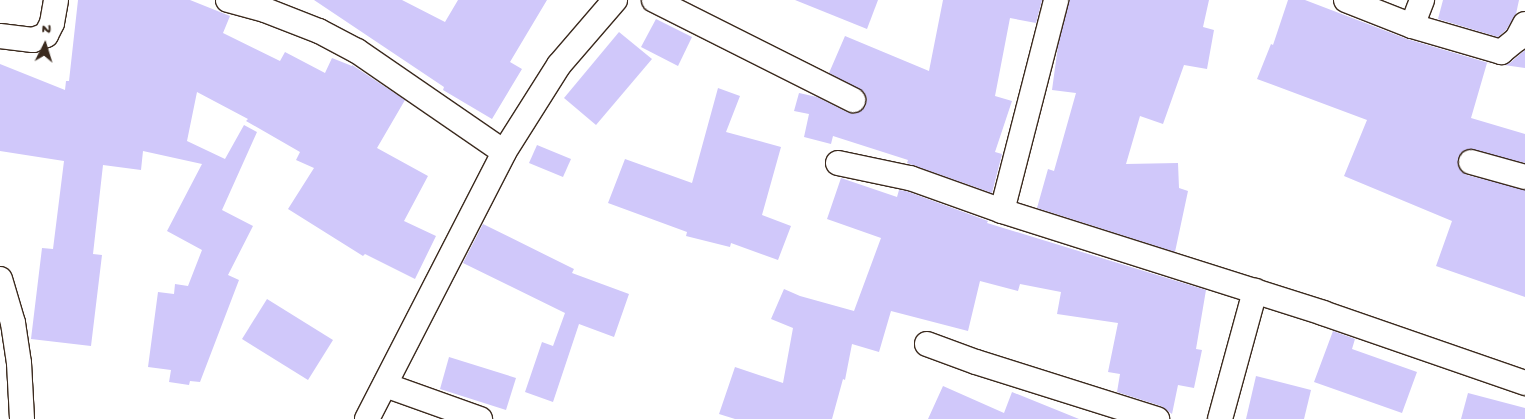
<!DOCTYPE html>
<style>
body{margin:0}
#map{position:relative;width:1525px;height:419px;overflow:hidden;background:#fff;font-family:"Gochi Hand",sans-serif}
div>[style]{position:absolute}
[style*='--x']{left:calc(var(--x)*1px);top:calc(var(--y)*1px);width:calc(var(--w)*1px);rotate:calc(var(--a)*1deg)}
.building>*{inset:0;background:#d0c8fa}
.roads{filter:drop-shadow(1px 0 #3b2a1e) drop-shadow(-1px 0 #3b2a1e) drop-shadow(0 1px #3b2a1e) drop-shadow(0 -1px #3b2a1e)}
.street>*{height:24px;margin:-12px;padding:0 12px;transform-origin:12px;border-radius:12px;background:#fff}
span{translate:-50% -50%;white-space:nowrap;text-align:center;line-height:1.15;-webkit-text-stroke:4px #fff;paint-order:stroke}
.north{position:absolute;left:20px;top:20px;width:50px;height:50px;-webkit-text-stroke:4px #fff;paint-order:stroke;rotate:5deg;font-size:14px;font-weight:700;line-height:20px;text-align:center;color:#3b2a1e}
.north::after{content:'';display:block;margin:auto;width:18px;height:22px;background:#3b2a1e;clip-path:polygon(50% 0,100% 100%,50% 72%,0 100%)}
</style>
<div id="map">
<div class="building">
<div style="clip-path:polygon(78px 0,190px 0,230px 16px,223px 33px,280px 61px,285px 52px,325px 73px,332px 58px,352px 66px,352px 65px,405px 100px,377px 148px,428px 176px,404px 221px,436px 236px,415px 279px,365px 254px,363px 256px,288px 209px,314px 168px,296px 160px,300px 152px,246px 121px,248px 119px,197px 92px,187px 141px,225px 159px,244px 125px,257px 132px,222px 210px,253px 226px,228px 275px,239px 280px,200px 382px,190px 381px,189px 385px,169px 382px,171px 370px,148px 367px,158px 292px,174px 294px,175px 284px,188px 286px,202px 250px,167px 231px,202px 164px,143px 151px,141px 170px,103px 165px,93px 254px,102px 255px,91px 346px,31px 339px,42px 248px,53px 249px,64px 161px,0 151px,0 64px,65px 90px,66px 81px,69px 81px)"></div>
<div style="clip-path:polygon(314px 0,402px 0,445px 22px,458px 0,547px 0,510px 62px,522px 69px,492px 119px,443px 90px,444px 87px)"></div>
<div style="clip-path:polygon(795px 0,878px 0,867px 29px)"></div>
<div style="clip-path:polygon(943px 0,1042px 0,1036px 23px,1010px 18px,995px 96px,1012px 101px,995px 152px,1002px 154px,992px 193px,907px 163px,908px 160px,833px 136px,831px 144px,804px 137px,809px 114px,794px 111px,799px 93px,817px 97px,847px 112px,854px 114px,865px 107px,867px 99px,864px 92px,829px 73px,845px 36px,929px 71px)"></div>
<div style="clip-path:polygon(1069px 0,1209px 0,1203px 27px,1214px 30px,1207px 69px,1184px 65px,1163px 124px,1140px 116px,1126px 164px,1178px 163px,1179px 188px,1188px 191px,1175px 252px,1037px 208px,1048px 169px,1054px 171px,1076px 93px,1052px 90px,1058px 46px)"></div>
<div style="clip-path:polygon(1288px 0,1305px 0,1407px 39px,1492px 64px,1487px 63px,1471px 118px,1525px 134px,1525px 163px,1468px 149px,1461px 153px,1458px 165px,1461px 171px,1467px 175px,1525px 190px,1525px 297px,1436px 266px,1452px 221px,1344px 176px,1367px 120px,1257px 79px,1271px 44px,1273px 45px)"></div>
<div style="clip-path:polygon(1443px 0,1519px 0,1516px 14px,1506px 30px,1498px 37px,1438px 19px)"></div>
<div style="clip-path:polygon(656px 19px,692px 37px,678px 66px,641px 47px)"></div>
<div style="clip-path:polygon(619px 32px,652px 59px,596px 125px,564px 98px)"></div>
<div style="clip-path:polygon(1525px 50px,1525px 68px,1504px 65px,1510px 63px)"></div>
<div style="clip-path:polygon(718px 88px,740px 96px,726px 132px,781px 147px,762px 215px,791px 226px,778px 260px,731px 243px,730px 247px,686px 236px,687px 232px,608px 203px,625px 159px,692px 183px)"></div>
<div style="clip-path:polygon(537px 145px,571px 159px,563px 177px,529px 163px)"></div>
<div style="clip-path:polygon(841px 178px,897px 197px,899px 190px,906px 191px,988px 221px,987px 223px,1206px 290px,1196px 349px,1202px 350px,1194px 388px,1178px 385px,1172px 414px,1161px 406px,1117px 392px,1120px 374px,1108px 372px,1118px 323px,1057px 314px,1061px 292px,1020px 284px,1018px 291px,980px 281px,968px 331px,891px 311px,879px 352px,852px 344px,845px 380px,843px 379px,832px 419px,735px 419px,719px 414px,735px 367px,783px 383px,793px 328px,771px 319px,784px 289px,800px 296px,854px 311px,881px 238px,827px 219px)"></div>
<div style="clip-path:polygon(483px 224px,574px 269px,572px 273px,629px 294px,614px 337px,579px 324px,553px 402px,525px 392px,542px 342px,553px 346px,565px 313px,463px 263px)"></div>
<div style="clip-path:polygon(267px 299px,333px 340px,308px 380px,242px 339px)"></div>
<div style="clip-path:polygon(1333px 331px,1355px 339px,1352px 349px,1417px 372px,1402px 413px,1314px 382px)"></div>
<div style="clip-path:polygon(449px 357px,516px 378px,506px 410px,440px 389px)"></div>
<div style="clip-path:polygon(1256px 376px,1311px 390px,1304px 419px,1246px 419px)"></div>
<div style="clip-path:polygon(943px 386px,1004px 413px,1012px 392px,1079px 419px,928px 419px)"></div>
<div style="clip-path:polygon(1468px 393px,1525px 408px,1525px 419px,1461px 419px)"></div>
</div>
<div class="roads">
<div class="street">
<div style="--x:228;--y:0;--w:38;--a:15"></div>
<div style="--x:265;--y:10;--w:58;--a:21.3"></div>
<div style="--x:319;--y:31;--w:43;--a:27.8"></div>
<div style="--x:357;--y:51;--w:178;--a:34.5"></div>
<div style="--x:654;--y:0;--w:223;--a:26.7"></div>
<div style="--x:1346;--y:0;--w:71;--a:21.5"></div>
<div style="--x:1412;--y:26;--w:93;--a:16.3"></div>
<div style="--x:1501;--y:52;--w:21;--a:-39"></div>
<div style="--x:1517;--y:39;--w:17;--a:-62"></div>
<div style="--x:1412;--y:26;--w:28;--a:-69"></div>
<div style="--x:0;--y:36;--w:33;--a:7"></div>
<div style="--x:33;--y:40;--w:14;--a:-21"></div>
<div style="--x:46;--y:35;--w:13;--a:-63"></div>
<div style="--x:52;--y:23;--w:23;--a:-80"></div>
<div style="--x:1471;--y:162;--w:56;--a:15.5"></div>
<div style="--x:838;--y:163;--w:74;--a:11.8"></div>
<div style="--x:910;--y:178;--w:98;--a:19.7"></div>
<div style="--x:1002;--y:211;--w:337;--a:17.6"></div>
<div style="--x:1323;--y:313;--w:214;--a:19.1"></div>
<div style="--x:1002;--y:211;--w:218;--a:-75.6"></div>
<div style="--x:0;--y:279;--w:46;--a:73.5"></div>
<div style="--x:13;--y:323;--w:40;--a:81.5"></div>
<div style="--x:19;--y:363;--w:56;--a:86.9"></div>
<div style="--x:927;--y:344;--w:52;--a:20.2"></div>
<div style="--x:976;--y:362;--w:190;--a:17.5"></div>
<div style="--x:385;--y:385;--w:101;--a:19.7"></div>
<div style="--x:367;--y:419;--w:300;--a:-62.8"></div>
<div style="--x:504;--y:152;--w:103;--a:-57.7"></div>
<div style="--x:559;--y:65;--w:86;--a:-49.3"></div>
<div style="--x:1220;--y:419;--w:133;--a:-74.7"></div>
</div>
</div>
<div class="north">N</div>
</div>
